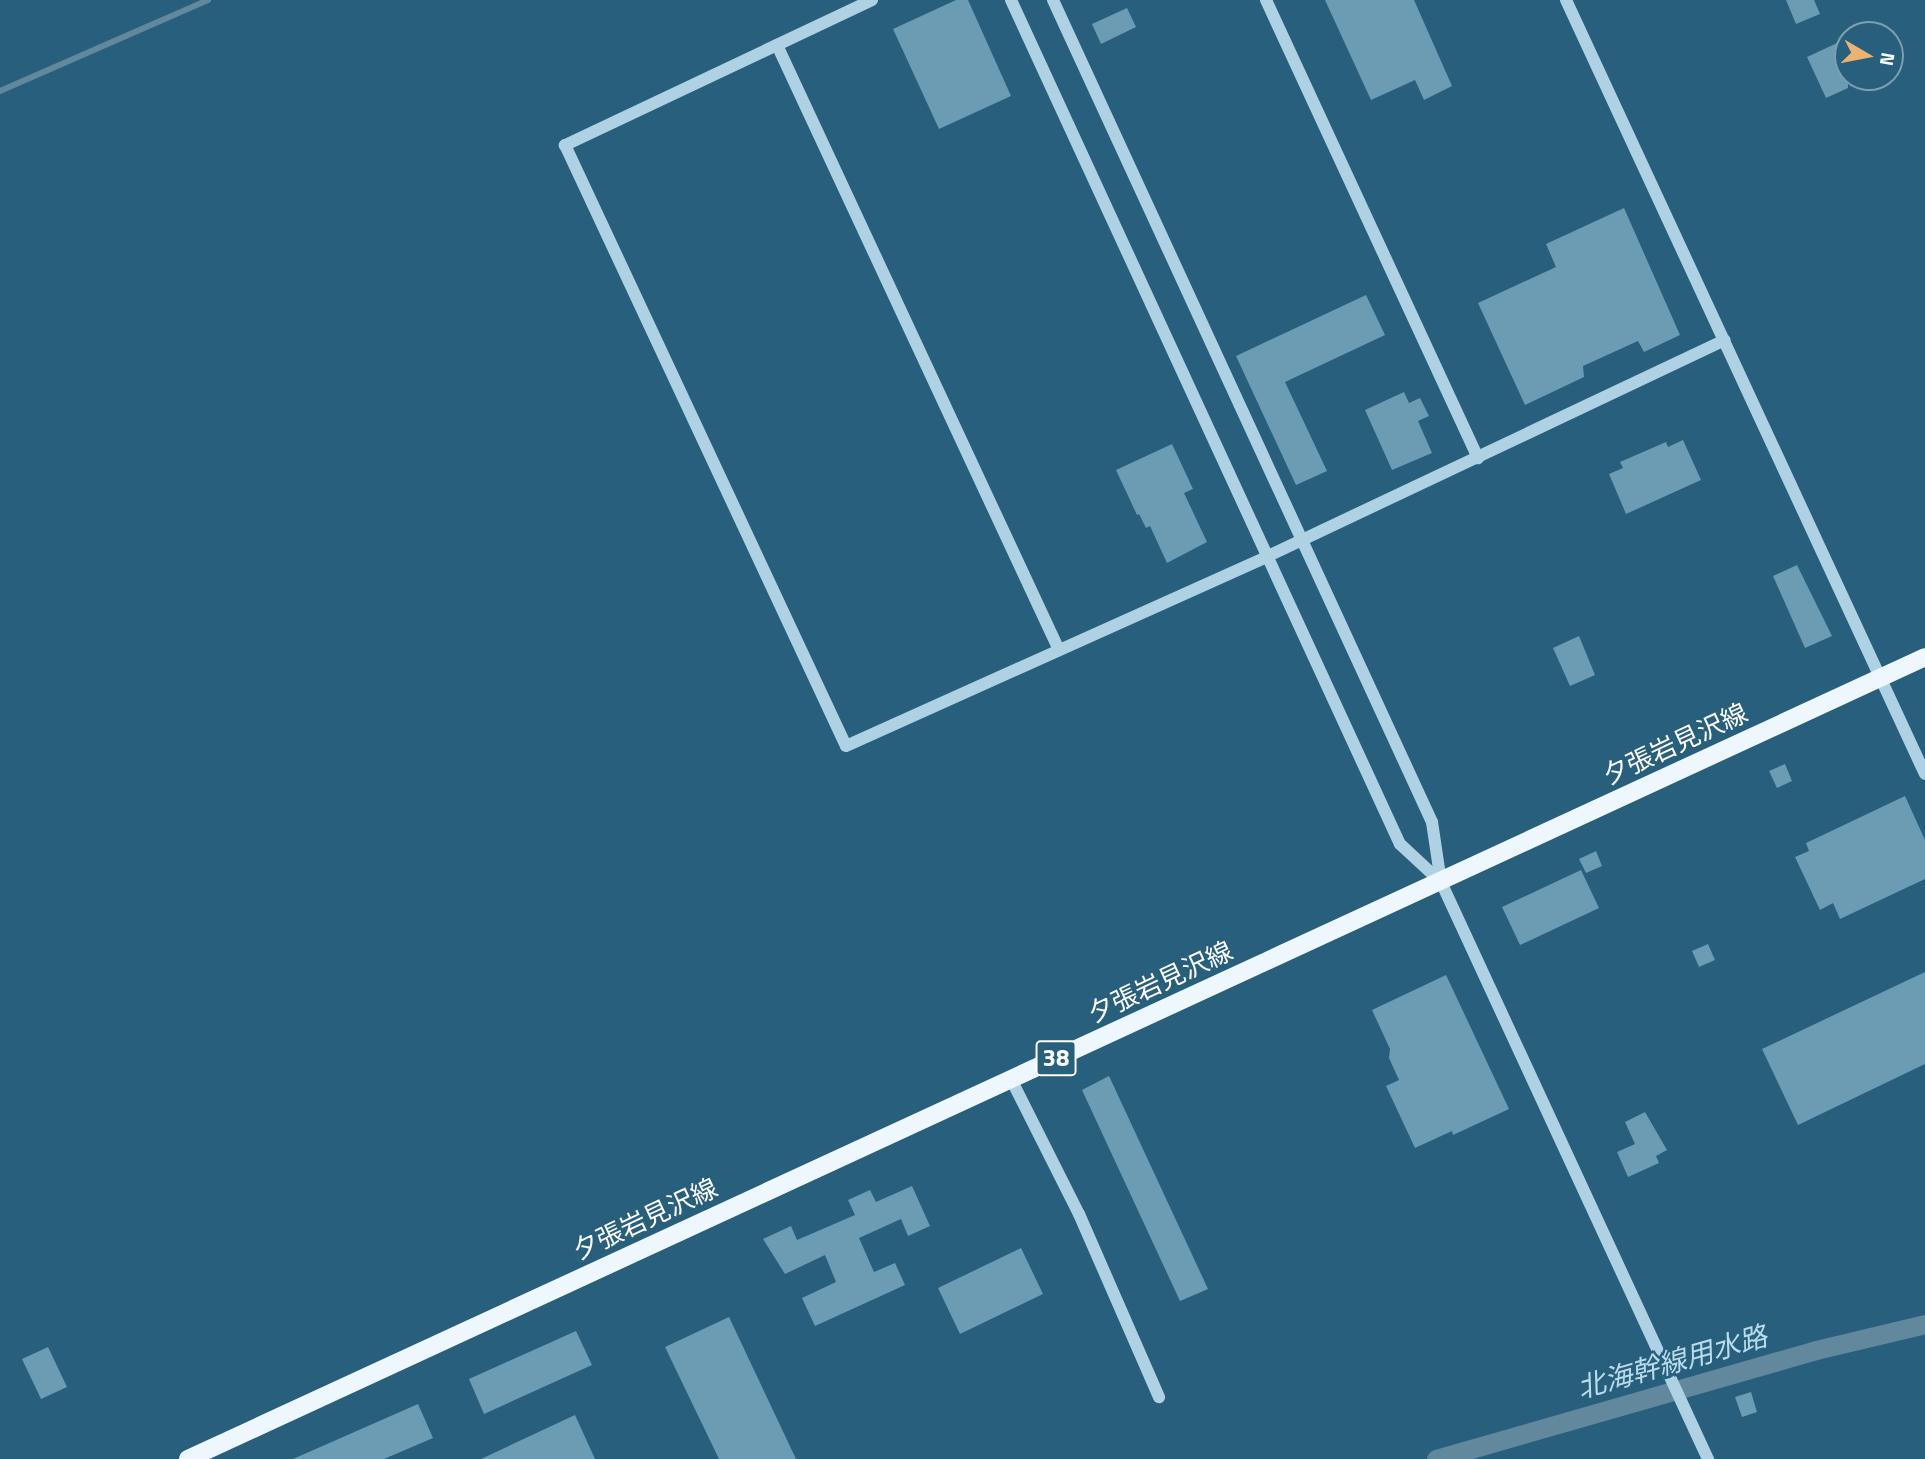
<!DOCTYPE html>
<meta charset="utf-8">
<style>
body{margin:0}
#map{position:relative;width:1925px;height:1459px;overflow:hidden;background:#285f7d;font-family:"Titillium Web","Noto Sans JP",sans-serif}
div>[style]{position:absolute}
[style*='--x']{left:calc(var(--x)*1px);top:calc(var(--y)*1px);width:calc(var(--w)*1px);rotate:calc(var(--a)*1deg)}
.stream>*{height:6px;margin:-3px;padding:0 3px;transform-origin:3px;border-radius:3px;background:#62889d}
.canal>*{height:19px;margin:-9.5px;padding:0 9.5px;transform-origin:9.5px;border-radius:9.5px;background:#62889d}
.building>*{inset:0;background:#6c9bb4}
.minor>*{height:12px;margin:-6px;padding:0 6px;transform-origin:6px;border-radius:6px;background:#aed2e4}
.major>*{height:18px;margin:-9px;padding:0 9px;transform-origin:9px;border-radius:9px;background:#eef7fd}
span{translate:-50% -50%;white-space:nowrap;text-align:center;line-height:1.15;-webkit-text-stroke:5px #285f7d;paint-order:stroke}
.shield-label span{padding:2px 5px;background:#285f7d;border:2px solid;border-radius:5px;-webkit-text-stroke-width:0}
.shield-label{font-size:24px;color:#fff;font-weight:700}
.street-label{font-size:26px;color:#fff}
.water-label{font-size:28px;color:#badbec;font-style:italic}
.north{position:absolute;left:1834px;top:21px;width:70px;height:70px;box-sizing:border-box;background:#285f7d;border:2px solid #7e9fb1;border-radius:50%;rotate:100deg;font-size:19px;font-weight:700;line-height:28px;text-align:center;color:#fff}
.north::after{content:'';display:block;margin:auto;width:24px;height:32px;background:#ecb175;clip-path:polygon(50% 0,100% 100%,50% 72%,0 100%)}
</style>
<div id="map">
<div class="stream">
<div style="--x:0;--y:91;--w:227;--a:-23.6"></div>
</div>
<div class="canal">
<div style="--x:1436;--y:1459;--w:395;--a:-16"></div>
<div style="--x:1816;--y:1350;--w:112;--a:-13.4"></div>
</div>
<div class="building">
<div style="clip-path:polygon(956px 0,968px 0,1011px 96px,939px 129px,893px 29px)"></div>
<div style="clip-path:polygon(1325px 0,1414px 0,1452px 86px,1424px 100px,1415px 80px,1371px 100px)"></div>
<div style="clip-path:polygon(1786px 0,1814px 0,1820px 14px,1796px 24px)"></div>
<div style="clip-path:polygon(1127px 8px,1136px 27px,1101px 44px,1092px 24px)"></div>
<div style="clip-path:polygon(1848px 38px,1848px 88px,1826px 98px,1807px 57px)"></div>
<div style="clip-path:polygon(1624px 208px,1680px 335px,1644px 352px,1638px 341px,1583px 366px,1584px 377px,1525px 405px,1478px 303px,1556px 267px,1546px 244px)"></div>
<div style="clip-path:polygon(1366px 295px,1385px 335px,1285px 382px,1327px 471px,1296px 485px,1236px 356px)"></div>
<div style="clip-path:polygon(1404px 392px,1409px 403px,1420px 398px,1429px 416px,1418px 421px,1432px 453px,1392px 470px,1365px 410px)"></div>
<div style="clip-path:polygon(1683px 440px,1701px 480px,1626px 514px,1609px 474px,1623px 468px,1620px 462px,1666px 442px,1668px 447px)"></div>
<div style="clip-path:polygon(1172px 444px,1193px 489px,1184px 493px,1207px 542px,1167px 563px,1150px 526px,1146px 528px,1139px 514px,1137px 515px,1116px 470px)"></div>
<div style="clip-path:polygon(1797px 565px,1832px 636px,1805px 648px,1773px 576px)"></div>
<div style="clip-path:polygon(1579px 636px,1595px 675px,1570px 686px,1553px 648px)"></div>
<div style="clip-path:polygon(1785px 764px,1792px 781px,1777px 788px,1769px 771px)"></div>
<div style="clip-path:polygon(1905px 796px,1925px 840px,1925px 879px,1840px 919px,1833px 903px,1820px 910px,1795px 857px,1809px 851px,1806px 843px)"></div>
<div style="clip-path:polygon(1596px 851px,1602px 866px,1586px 873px,1579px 859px)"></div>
<div style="clip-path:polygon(1581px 870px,1599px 908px,1520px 945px,1502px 907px)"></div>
<div style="clip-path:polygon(1708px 944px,1715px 960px,1699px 967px,1692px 951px)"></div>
<div style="clip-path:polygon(1925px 972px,1925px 1064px,1798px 1125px,1762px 1049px)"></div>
<div style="clip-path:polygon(1446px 975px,1509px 1109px,1453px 1135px,1452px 1131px,1415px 1148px,1386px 1086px,1399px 1080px,1389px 1058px,1390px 1049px,1372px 1010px)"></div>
<div style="clip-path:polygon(1109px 1076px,1208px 1289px,1180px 1301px,1082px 1090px)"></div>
<div style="clip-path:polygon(1645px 1112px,1667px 1150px,1656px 1156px,1659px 1163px,1628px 1177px,1617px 1152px,1635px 1144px,1625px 1122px)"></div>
<div style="clip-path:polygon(912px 1186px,930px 1226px,908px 1236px,901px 1219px,859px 1238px,874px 1272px,895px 1263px,905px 1285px,815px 1326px,802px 1298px,836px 1282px,825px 1255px,785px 1274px,763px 1239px,791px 1226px,797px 1240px,855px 1215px,848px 1200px,870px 1190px,876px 1202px)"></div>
<div style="clip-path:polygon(1021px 1248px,1043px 1294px,960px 1334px,938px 1288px)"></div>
<div style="clip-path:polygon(729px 1317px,796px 1459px,719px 1459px,665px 1347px)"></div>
<div style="clip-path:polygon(576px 1331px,592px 1365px,484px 1414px,469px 1379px)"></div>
<div style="clip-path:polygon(48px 1347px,67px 1387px,41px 1399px,22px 1359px)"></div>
<div style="clip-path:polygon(1751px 1392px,1757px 1412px,1742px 1417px,1735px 1397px)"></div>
<div style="clip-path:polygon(418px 1404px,433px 1438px,384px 1459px,293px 1459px)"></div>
<div style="clip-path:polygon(575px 1415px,595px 1459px,481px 1459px)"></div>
</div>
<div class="minor">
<div style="--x:872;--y:0;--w:340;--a:154.7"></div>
<div style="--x:565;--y:145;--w:663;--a:64.94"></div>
<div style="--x:846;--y:746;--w:463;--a:-24.2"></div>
<div style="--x:1268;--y:556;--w:505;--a:-25.3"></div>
<div style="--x:1011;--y:0;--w:929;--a:65.26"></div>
<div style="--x:1400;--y:844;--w:56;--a:42.8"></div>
<div style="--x:1053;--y:0;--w:905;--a:65.25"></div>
<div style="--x:1432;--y:822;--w:61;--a:81.5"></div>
<div style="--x:1441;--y:882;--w:636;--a:65.17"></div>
<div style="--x:1266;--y:0;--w:505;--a:65.16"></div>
<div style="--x:1566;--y:0;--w:853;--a:65.12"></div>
<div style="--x:777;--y:45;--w:667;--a:65.01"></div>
<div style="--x:1011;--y:1079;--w:151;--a:63.3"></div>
<div style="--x:1079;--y:1214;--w:200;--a:66.4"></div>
</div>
<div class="major">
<div style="--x:188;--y:1459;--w:1913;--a:-24.78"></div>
</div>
<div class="shield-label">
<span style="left:1056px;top:1058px">38</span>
</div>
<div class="street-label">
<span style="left:1675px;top:744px;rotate:-25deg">夕張岩見沢線</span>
<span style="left:1160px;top:982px;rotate:-25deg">夕張岩見沢線</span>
<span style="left:645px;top:1219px;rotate:-25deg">夕張岩見沢線</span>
</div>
<div class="water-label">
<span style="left:1672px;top:1362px;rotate:-16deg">北海幹線用水路</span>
</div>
<div class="north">N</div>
</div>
